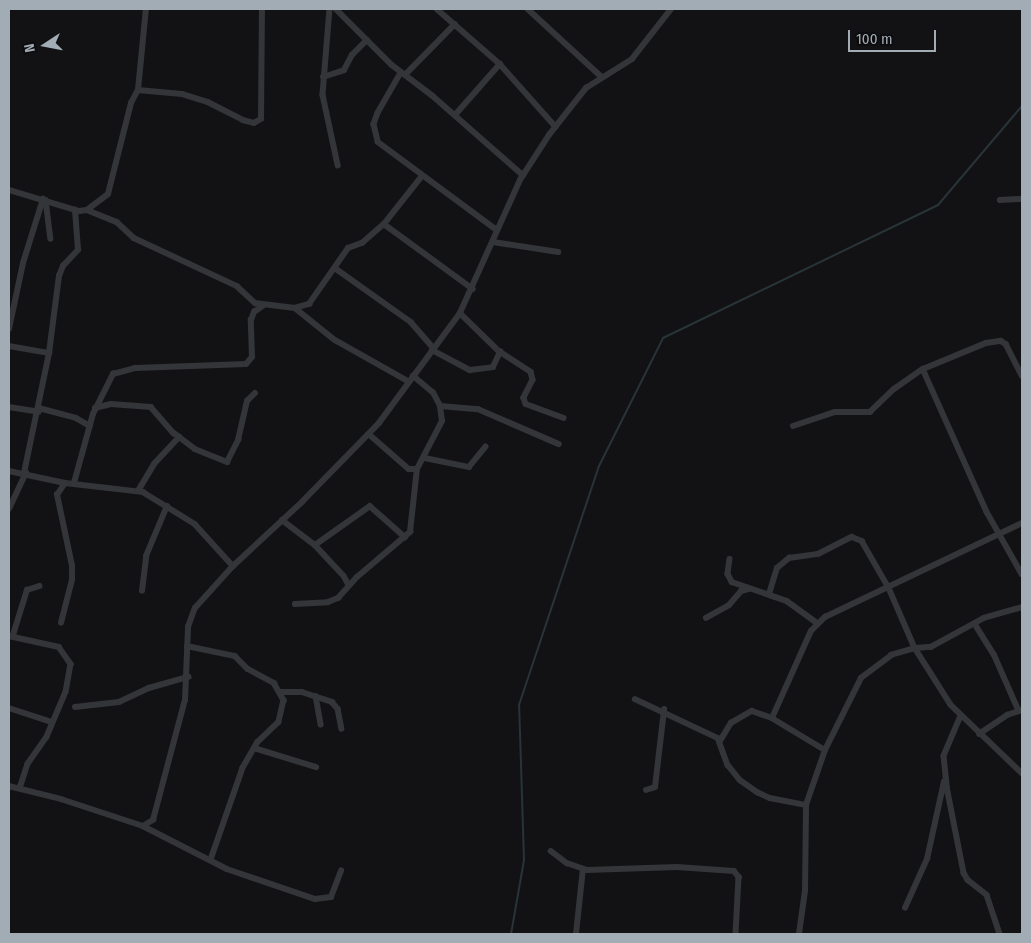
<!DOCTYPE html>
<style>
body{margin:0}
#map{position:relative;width:1031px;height:943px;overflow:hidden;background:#121214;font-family:"Fira Sans Condensed",sans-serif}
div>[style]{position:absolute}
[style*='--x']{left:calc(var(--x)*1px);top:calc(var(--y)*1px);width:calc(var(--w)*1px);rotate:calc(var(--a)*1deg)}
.stream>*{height:2px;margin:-1px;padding:0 1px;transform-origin:1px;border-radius:1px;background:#283438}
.minor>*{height:5.5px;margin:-2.75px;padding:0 2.75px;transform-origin:2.75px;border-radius:2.75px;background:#333539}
span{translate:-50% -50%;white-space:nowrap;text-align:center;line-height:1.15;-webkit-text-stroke:4px #0d0d0f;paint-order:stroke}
.frame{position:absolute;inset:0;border:10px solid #a2acb5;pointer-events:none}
.north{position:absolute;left:20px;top:20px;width:50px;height:50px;-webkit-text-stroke:4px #0d0d0f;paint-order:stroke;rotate:259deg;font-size:14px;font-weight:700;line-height:20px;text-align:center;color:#a2acb5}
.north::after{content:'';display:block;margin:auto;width:18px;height:22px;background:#a2acb5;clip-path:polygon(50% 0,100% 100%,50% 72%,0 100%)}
.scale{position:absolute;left:848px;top:30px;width:88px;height:22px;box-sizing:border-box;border:2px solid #a2acb5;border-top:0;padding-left:6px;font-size:15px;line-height:18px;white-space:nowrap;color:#a2acb5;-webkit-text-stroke:4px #0d0d0f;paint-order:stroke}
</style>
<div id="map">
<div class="stream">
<div style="--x:511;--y:934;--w:75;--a:-80"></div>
<div style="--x:524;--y:860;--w:155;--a:-91.8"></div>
<div style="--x:519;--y:705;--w:252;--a:-71.5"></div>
<div style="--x:599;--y:466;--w:143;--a:-63.4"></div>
<div style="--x:663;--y:338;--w:305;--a:-25.8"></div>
<div style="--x:938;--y:205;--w:130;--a:-49.7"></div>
</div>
<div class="minor">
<div style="--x:330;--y:9;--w:86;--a:94.7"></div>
<div style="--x:323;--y:95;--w:72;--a:77.9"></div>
<div style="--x:336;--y:9;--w:79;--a:45"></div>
<div style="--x:392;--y:65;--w:51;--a:37.1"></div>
<div style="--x:433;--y:96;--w:120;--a:41.3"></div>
<div style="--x:437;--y:9;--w:84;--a:41.1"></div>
<div style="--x:500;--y:64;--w:84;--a:48.4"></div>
<div style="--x:528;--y:9;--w:100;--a:42.6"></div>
<div style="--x:401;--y:73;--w:46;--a:119.9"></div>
<div style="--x:378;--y:113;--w:12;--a:110"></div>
<div style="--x:374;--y:124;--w:18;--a:77"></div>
<div style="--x:378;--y:142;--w:148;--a:36.5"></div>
<div style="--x:405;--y:75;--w:71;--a:-45.6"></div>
<div style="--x:323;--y:77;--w:22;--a:-18"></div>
<div style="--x:344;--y:70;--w:17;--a:-62"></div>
<div style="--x:352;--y:55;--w:21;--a:-45"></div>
<div style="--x:138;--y:90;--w:81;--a:-84.4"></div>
<div style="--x:455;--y:115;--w:68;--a:-48.6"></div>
<div style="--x:9;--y:190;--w:73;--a:16.7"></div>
<div style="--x:79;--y:211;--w:8;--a:-7"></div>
<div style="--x:87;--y:210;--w:32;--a:22"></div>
<div style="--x:117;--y:222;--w:23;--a:43"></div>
<div style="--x:134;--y:238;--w:114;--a:25"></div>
<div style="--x:237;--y:286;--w:25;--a:43"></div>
<div style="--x:255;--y:303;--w:40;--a:7.1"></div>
<div style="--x:295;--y:308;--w:51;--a:38.7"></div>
<div style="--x:335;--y:340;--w:84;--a:29.3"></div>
<div style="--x:46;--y:200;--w:39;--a:83"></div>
<div style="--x:1000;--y:200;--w:22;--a:-3"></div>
<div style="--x:87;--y:210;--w:26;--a:-37"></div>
<div style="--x:108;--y:194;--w:94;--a:-75.8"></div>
<div style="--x:131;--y:103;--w:15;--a:-62"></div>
<div style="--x:138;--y:90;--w:44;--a:5.2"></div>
<div style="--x:182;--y:94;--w:27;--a:17"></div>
<div style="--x:208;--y:102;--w:39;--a:27"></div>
<div style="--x:243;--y:120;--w:11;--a:15"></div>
<div style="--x:254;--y:123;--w:8;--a:-30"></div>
<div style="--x:261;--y:119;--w:110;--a:-89.5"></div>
<div style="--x:384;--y:224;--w:110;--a:36.1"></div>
<div style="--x:493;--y:242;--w:66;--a:8.7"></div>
<div style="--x:335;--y:268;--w:93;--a:35.4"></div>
<div style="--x:411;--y:322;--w:35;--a:49"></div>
<div style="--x:295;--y:308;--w:15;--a:-16"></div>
<div style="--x:309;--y:304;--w:68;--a:-55.1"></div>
<div style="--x:348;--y:248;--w:15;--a:-20"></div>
<div style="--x:362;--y:243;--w:29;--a:-41"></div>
<div style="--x:384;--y:224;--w:61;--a:-51.6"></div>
<div style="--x:460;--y:313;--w:54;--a:44.3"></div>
<div style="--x:499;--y:351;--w:38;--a:33"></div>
<div style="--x:531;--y:372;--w:8;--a:76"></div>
<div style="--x:533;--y:380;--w:20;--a:117"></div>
<div style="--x:524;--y:398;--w:6;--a:72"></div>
<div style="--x:526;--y:404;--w:40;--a:20.2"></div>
<div style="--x:9;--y:329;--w:67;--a:-78"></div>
<div style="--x:23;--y:263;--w:67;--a:-72.6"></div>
<div style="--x:9;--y:346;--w:41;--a:9.9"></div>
<div style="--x:432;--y:350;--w:43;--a:27.8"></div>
<div style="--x:470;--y:370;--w:23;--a:-7"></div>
<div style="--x:493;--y:367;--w:17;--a:-65"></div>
<div style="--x:923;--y:369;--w:157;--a:65.9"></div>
<div style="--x:987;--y:512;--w:71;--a:60.6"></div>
<div style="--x:440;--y:406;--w:38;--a:5"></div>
<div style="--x:478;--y:409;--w:88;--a:23.4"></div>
<div style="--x:9;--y:407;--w:30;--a:9"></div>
<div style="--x:39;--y:408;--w:38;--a:15"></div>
<div style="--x:76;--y:418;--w:16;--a:30"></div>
<div style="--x:95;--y:408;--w:16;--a:-14"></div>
<div style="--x:111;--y:404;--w:40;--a:4.3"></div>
<div style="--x:151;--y:407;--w:35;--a:49"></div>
<div style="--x:174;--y:433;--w:26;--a:37"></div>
<div style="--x:195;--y:449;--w:35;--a:22"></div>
<div style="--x:227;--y:462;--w:25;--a:-63"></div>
<div style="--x:238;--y:440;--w:40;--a:-77"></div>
<div style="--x:247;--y:401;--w:11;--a:-45"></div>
<div style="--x:793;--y:426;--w:44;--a:-18.4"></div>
<div style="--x:835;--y:412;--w:35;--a:0"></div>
<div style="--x:870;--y:412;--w:33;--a:-44"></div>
<div style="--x:894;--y:389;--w:35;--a:-35"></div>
<div style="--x:923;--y:369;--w:68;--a:-22.4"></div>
<div style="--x:986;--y:343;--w:15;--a:-8"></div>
<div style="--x:1001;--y:341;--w:6;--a:31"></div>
<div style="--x:1006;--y:344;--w:36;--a:63"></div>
<div style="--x:369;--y:434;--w:53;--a:41.2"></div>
<div style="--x:409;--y:469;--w:8;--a:0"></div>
<div style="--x:425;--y:458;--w:45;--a:11.6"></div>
<div style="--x:469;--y:467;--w:26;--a:-51"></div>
<div style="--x:9;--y:471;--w:57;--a:12.1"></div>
<div style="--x:65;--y:483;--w:79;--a:6.6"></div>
<div style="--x:143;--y:492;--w:61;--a:31.6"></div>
<div style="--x:195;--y:524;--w:57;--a:47.9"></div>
<div style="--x:24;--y:473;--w:123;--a:-78.2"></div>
<div style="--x:49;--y:353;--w:78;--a:-82.6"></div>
<div style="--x:59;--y:276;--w:11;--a:-68"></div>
<div style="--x:63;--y:266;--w:22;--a:-47"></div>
<div style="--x:78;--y:250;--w:40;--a:-94.3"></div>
<div style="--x:74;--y:483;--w:72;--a:-74.6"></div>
<div style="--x:93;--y:414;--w:45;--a:-63.4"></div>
<div style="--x:113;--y:374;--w:23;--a:-15"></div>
<div style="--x:135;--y:368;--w:111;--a:-2.1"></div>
<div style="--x:246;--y:364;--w:9;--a:-49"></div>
<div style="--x:252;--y:357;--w:37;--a:-92"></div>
<div style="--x:251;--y:320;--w:9;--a:-69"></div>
<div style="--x:254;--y:312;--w:12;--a:-35"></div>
<div style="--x:138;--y:491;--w:31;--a:-59"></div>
<div style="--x:154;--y:464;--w:37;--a:-47"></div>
<div style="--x:9;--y:509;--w:40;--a:-65"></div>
<div style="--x:282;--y:520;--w:41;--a:37.1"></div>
<div style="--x:315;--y:545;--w:42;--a:46.9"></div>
<div style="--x:344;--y:576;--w:10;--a:61"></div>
<div style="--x:315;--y:545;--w:67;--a:-35.3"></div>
<div style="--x:370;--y:506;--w:47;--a:41.5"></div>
<div style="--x:730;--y:559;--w:15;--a:98"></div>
<div style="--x:728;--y:574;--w:9;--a:63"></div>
<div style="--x:732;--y:582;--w:58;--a:19.1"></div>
<div style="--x:787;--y:601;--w:37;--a:36"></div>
<div style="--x:142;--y:591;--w:35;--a:-83"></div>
<div style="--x:146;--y:556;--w:54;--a:-67.2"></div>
<div style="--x:769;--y:594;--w:27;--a:-73"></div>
<div style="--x:777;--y:568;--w:16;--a:-40"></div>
<div style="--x:789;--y:558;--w:29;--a:-8"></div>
<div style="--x:818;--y:554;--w:38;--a:-27"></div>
<div style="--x:852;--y:537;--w:11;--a:22"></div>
<div style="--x:862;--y:541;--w:54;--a:60.1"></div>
<div style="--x:889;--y:588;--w:65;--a:66.6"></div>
<div style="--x:915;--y:648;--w:67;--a:57.7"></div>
<div style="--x:951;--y:705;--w:98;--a:43.8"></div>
<div style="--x:295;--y:604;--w:33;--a:-3"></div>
<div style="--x:328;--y:602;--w:11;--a:-22"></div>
<div style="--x:338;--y:598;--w:28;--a:-48"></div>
<div style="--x:357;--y:577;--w:70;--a:-40.3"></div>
<div style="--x:410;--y:532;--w:63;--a:-83.7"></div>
<div style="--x:417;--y:469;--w:54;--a:-62.5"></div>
<div style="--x:442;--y:421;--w:15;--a:-98"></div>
<div style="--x:440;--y:406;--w:15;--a:-118"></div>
<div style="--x:433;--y:393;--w:26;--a:-140"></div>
<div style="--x:706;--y:618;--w:26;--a:-29"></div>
<div style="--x:729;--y:605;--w:18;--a:-49"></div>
<div style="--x:741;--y:591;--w:8;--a:-14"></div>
<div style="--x:61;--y:623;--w:44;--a:-75.7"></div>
<div style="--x:72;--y:580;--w:14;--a:-90"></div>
<div style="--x:72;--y:566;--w:73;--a:-101.9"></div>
<div style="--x:57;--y:495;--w:14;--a:-56"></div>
<div style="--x:975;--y:624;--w:36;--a:58"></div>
<div style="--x:994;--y:654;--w:62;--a:66.3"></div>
<div style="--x:13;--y:635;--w:47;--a:-72.7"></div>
<div style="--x:27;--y:590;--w:13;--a:-18"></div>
<div style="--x:9;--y:636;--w:51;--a:12.4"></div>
<div style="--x:59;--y:647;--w:21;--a:55"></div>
<div style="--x:71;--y:664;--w:28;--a:100"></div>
<div style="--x:66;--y:692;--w:49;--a:112.9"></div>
<div style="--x:47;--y:737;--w:33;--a:125"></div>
<div style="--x:28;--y:764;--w:25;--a:108"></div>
<div style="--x:187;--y:646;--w:49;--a:11.8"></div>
<div style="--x:235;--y:656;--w:18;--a:45"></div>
<div style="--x:248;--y:669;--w:30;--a:28"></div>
<div style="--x:274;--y:683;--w:20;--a:60"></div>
<div style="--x:284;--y:700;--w:23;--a:103"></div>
<div style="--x:279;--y:722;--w:29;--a:136"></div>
<div style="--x:258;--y:742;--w:30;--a:120"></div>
<div style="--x:243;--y:768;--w:97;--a:109.2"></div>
<div style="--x:281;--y:692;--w:21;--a:0"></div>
<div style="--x:302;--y:692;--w:32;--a:18"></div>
<div style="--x:332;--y:702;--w:9;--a:49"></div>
<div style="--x:338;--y:709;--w:20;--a:79"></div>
<div style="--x:316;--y:696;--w:29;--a:80"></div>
<div style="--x:635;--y:699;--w:92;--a:25.2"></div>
<div style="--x:718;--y:738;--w:29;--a:70"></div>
<div style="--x:728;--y:765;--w:19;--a:51"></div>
<div style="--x:740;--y:780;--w:21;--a:35"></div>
<div style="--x:757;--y:792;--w:14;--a:25"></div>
<div style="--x:770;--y:798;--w:37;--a:11"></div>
<div style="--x:75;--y:707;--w:44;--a:-6.5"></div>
<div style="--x:119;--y:702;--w:33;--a:-25"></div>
<div style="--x:149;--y:688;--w:41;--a:-15.8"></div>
<div style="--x:9;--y:708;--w:45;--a:18"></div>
<div style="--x:961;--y:716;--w:43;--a:113"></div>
<div style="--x:944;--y:756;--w:36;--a:84"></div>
<div style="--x:948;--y:792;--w:83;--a:78.8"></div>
<div style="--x:964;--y:873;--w:8;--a:60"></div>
<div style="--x:968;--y:880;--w:24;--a:38"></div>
<div style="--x:987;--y:895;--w:41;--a:71.6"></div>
<div style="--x:772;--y:718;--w:95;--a:-65.9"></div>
<div style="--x:811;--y:631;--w:20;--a:-45"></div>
<div style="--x:825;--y:617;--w:218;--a:-25.5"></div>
<div style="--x:979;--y:734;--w:34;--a:-34"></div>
<div style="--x:1007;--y:715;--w:16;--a:-18"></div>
<div style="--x:720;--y:741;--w:21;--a:-59"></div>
<div style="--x:731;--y:723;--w:24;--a:-30"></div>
<div style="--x:752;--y:711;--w:21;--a:19"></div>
<div style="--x:772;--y:718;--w:62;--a:31.1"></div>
<div style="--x:254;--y:748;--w:65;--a:17"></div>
<div style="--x:9;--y:786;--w:54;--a:14"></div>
<div style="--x:61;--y:799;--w:86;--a:18.2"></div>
<div style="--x:143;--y:826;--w:12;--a:-31"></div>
<div style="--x:153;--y:820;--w:124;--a:-75.1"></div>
<div style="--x:185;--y:700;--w:73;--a:-87.6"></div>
<div style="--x:188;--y:627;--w:20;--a:-70"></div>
<div style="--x:195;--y:608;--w:57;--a:-47.9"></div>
<div style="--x:233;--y:566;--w:94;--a:-42.8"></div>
<div style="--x:302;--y:502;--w:110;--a:-45.7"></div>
<div style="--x:379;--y:423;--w:137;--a:-53.6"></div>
<div style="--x:460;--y:313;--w:146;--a:-65.7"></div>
<div style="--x:520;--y:180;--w:54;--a:-57.2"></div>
<div style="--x:549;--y:135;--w:60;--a:-51.8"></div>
<div style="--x:586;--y:88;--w:54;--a:-32.2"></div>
<div style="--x:632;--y:59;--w:63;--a:-52"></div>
<div style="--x:646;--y:790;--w:9;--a:-18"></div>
<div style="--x:655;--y:787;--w:78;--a:-83.3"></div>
<div style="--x:143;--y:826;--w:94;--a:27.1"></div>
<div style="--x:227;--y:869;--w:93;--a:18.8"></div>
<div style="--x:315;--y:899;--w:16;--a:-7"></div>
<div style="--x:331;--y:897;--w:28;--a:-69"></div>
<div style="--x:551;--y:851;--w:20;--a:37"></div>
<div style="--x:567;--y:863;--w:21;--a:19"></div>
<div style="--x:587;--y:870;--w:90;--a:-1.9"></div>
<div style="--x:677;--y:867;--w:57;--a:4"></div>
<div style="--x:734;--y:871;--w:8;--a:50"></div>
<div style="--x:739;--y:877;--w:57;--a:93"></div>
<div style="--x:905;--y:908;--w:54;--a:-65.8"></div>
<div style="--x:927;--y:859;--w:79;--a:-77.6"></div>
<div style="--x:576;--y:934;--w:65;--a:-83.9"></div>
<div style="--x:799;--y:934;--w:43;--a:-82.1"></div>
<div style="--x:805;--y:891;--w:86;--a:-89.3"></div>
<div style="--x:806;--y:805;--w:58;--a:-70.9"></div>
<div style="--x:825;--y:750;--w:80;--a:-63.4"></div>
<div style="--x:861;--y:678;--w:38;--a:-37"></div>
<div style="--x:891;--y:655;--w:25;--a:-16"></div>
<div style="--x:915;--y:648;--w:16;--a:-4"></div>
<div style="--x:931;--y:647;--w:60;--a:-28.7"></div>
<div style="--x:984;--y:618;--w:40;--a:-16"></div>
</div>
<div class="frame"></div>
<div class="north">N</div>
<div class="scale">100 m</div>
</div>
